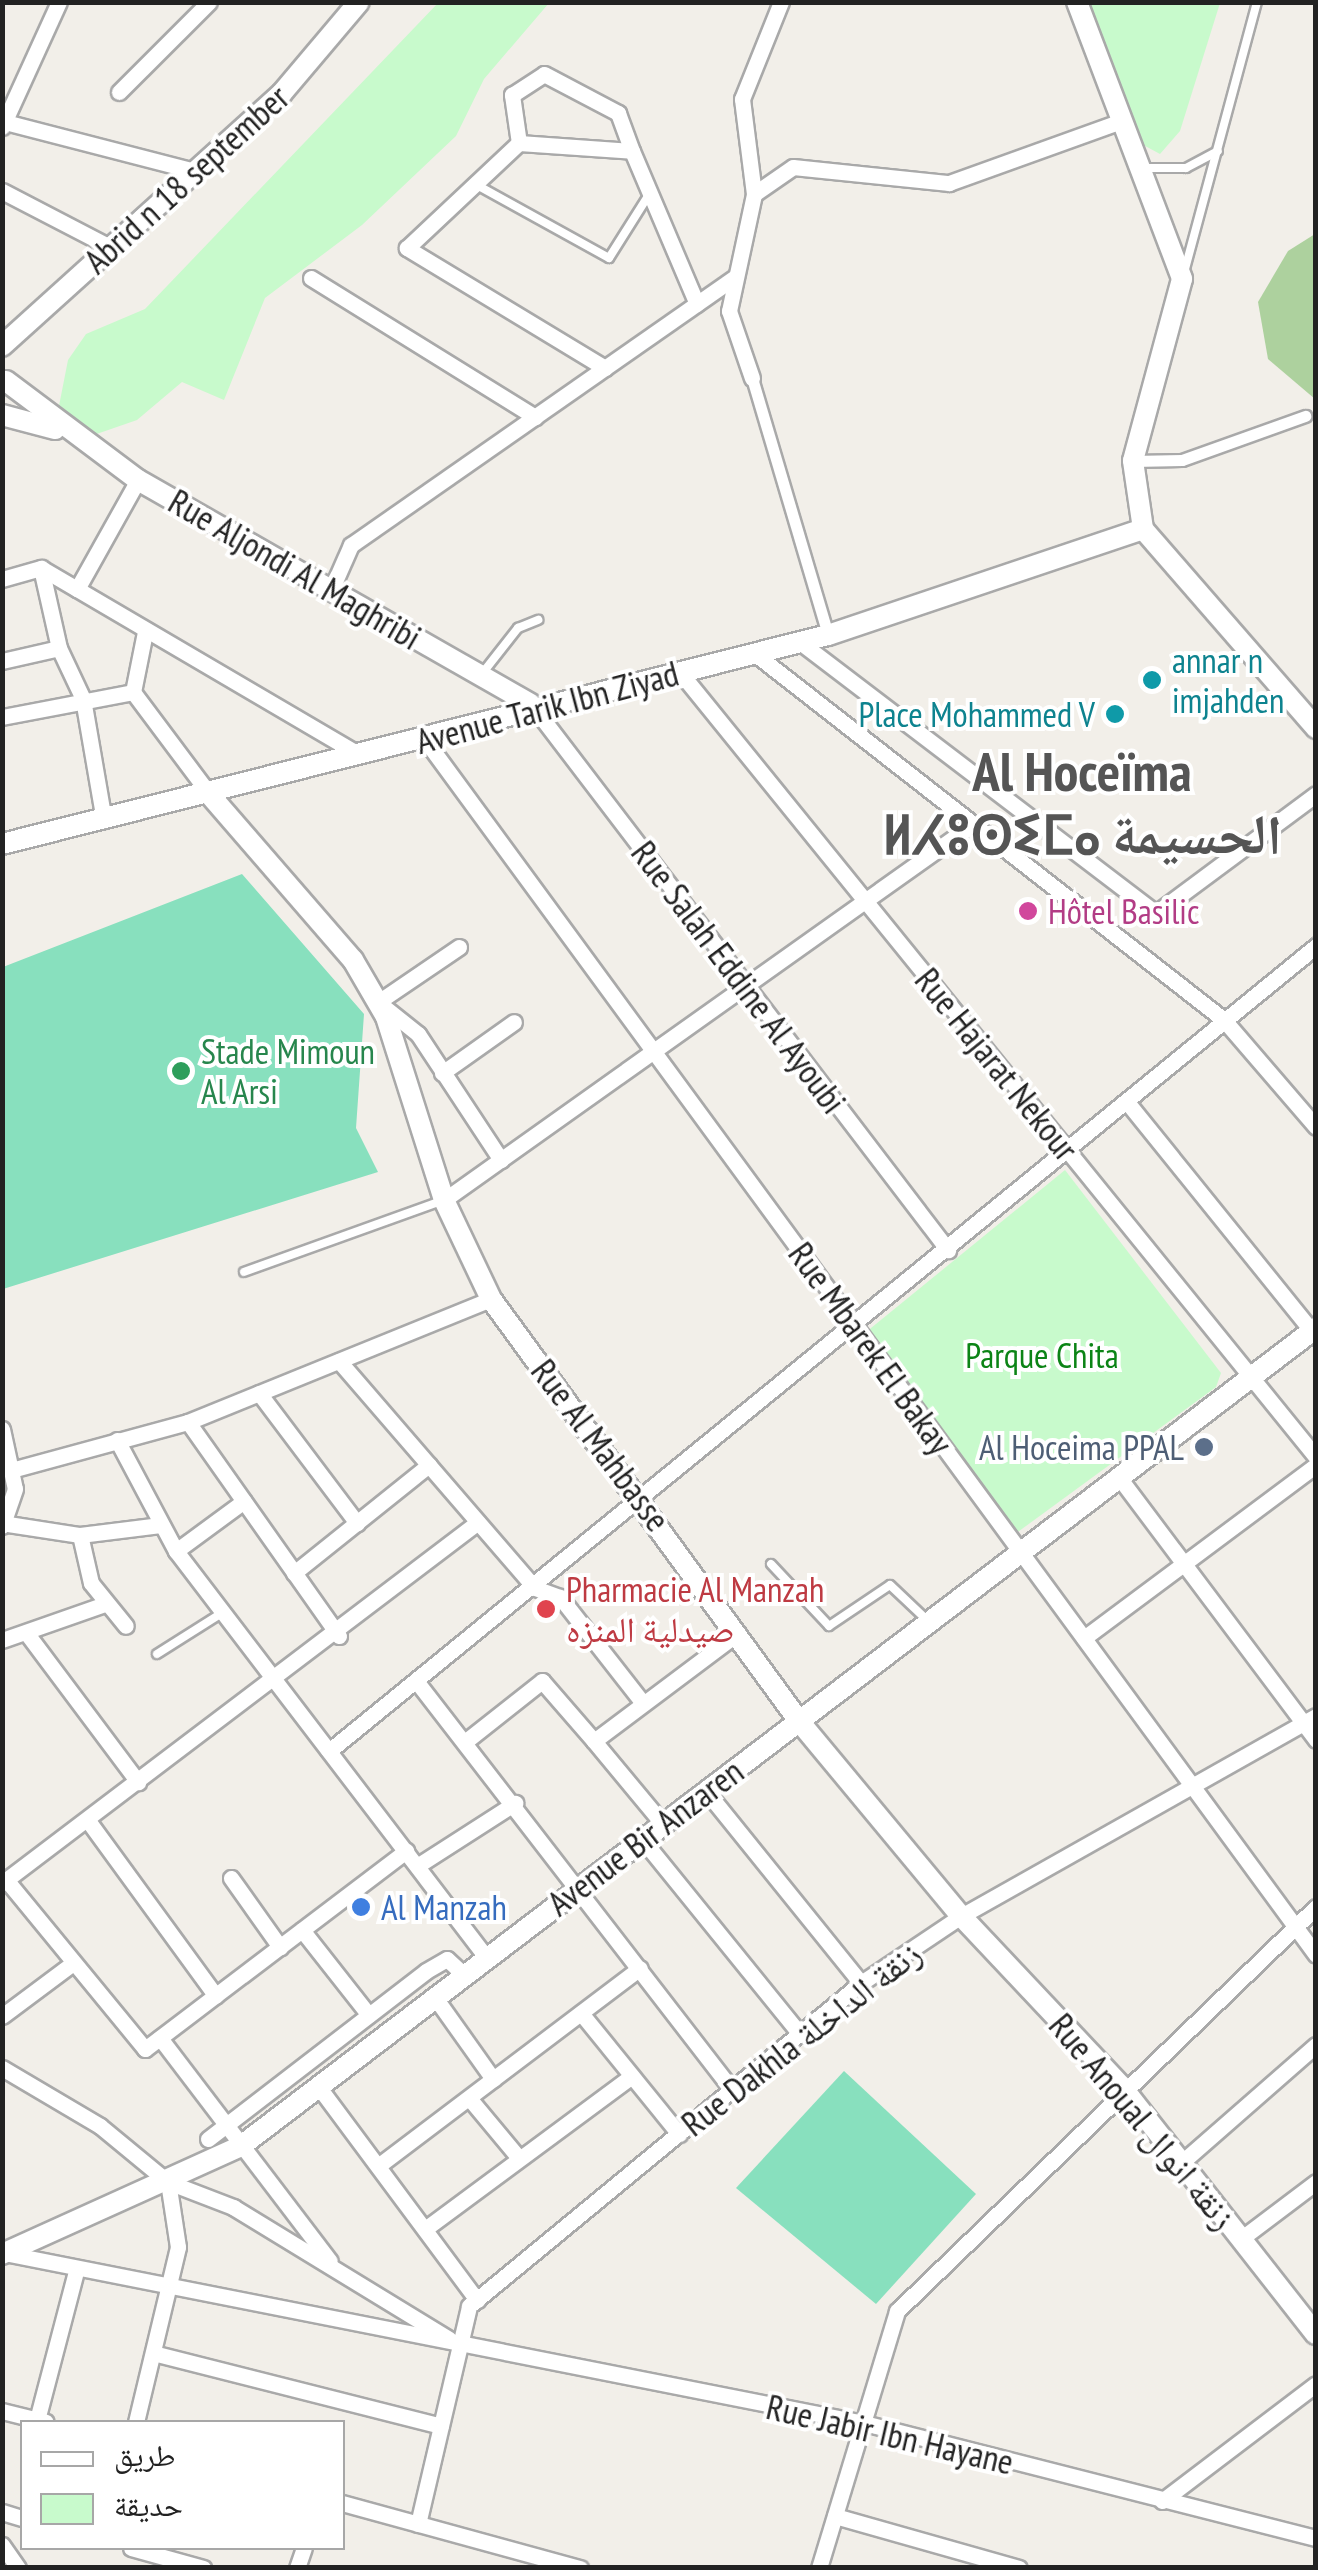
<!DOCTYPE html>
<meta charset="utf-8">
<style>
body{margin:0}
#map{position:relative;width:1318px;height:2570px;overflow:hidden;background:#f2efe9;font-family:"PT Sans Narrow","Noto Naskh Arabic","Noto Sans Tifinagh",sans-serif}
div>[style]{position:absolute}
[style*='--x']{left:calc(var(--x)*1px);top:calc(var(--y)*1px);width:calc(var(--w)*1px);rotate:calc(var(--a)*1deg)}
.forest>*{inset:0;background:#add19e}
.park>*{inset:0;background:#c8facc}
.pitch>*{inset:0;background:#88e0be}
.roads{filter:drop-shadow(2px 0 #a9a9a9) drop-shadow(-2px 0 #a9a9a9) drop-shadow(0 2px #a9a9a9) drop-shadow(0 -2px #a9a9a9)}
.service>*{height:8px;margin:-4px;padding:0 4px;transform-origin:4px;border-radius:4px;background:#fff}
.pedestrian>*{height:11px;margin:-5.5px;padding:0 5.5px;transform-origin:5.5px;border-radius:5.5px;background:#fff}
.minor>*{height:15px;margin:-7.5px;padding:0 7.5px;transform-origin:7.5px;border-radius:7.5px;background:#fff}
.tertiary>*{height:20px;margin:-10px;padding:0 10px;transform-origin:10px;border-radius:10px;background:#fff}
.dots>*{width:28px;height:28px;translate:-50% -50%;box-sizing:border-box;border:5px solid #fff;border-radius:50%}
span{translate:-50% -50%;white-space:nowrap;text-align:center;line-height:1.15;-webkit-text-stroke:8px #fff;paint-order:stroke}
.street-label{font-size:35px;color:#222}
.culture-label{font-size:35px;color:#0d838f}
.left{translate:0 -50%;text-align:left}
.right{translate:-100% -50%;text-align:right}
.hotel-label{font-size:35px;color:#b23c85}
.leisure-label{font-size:35px;color:#27864d}
.park-label{font-size:35px;color:#0c8416}
.service-label{font-size:35px;color:#4e5e75}
.health-label{font-size:35px;color:#be3a42}
.shop-label{font-size:35px;color:#366cbe}
.town-label{font-size:55px;color:#555;font-weight:700}
.frame{position:absolute;inset:0;border:5px solid #222;pointer-events:none}
.legend{position:absolute;left:20px;top:2420px;width:325px;height:130px;box-sizing:border-box;background:#fff;border:2px solid #a7a7a7;margin:0;padding:12px 18px;list-style:none;font-size:30px;color:#222}
.legend li{display:flex;align-items:center;gap:20px;height:50px}
.legend b{width:50px;border:2px solid #a7a7a7}
</style>
<div id="map">
<div class="forest">
<div style="clip-path:polygon(1315px 234px,1315px 399px,1268px 359px,1258px 302px,1288px 251px)"></div>
</div>
<div class="park">
<div style="clip-path:polygon(438px 3px,549px 3px,484px 79px,456px 136px,362px 225px,265px 298px,224px 400px,182px 382px,137px 420px,88px 437px,57px 416px,68px 360px,86px 334px,145px 309px)"></div>
<div style="clip-path:polygon(1086px 3px,1220px 3px,1180px 131px,1160px 154px,1136px 141px)"></div>
<div style="clip-path:polygon(1065px 1170px,1221px 1373px,1216px 1387px,1011px 1537px,860px 1337px)"></div>
</div>
<div class="pitch">
<div style="clip-path:polygon(242px 874px,364px 1014px,356px 1128px,378px 1172px,3px 1289px,3px 967px)"></div>
<div style="clip-path:polygon(844px 2071px,976px 2194px,876px 2304px,736px 2188px)"></div>
</div>
<div class="roads">
<div class="service">
<div style="--x:1142;--y:168;--w:44;--a:0"></div>
<div style="--x:1186;--y:168;--w:36;--a:-28"></div>
<div style="--x:475;--y:184;--w:153;--a:28.9"></div>
<div style="--x:609;--y:258;--w:77;--a:-57.8"></div>
<div style="--x:1185;--y:269;--w:277;--a:-74.9"></div>
<div style="--x:481;--y:675;--w:60;--a:-51.8"></div>
<div style="--x:518;--y:628;--w:22;--a:-22"></div>
<div style="--x:244;--y:1272;--w:213;--a:-19.8"></div>
<div style="--x:771;--y:1564;--w:85;--a:46.9"></div>
<div style="--x:829;--y:1626;--w:73;--a:-33.9"></div>
<div style="--x:890;--y:1585;--w:50;--a:43.4"></div>
<div style="--x:157;--y:1654;--w:80;--a:-32.3"></div>
</div>
<div class="pedestrian">
<div style="--x:752;--y:378;--w:268;--a:73.5"></div>
<div style="--x:1133;--y:461;--w:49;--a:-1.2"></div>
<div style="--x:1182;--y:460;--w:131;--a:-19.7"></div>
</div>
<div class="minor">
<div style="--x:119;--y:92;--w:127;--a:-45"></div>
<div style="--x:5;--y:122;--w:199;--a:14.5"></div>
<div style="--x:2;--y:127;--w:137;--a:-65.5"></div>
<div style="--x:519;--y:143;--w:113;--a:4"></div>
<div style="--x:632;--y:151;--w:166;--a:67"></div>
<div style="--x:2;--y:191;--w:124;--a:27.4"></div>
<div style="--x:754;--y:194;--w:47;--a:-34.7"></div>
<div style="--x:793;--y:167;--w:157;--a:5.9"></div>
<div style="--x:949;--y:183;--w:183;--a:-19.8"></div>
<div style="--x:311;--y:278;--w:264;--a:31.8"></div>
<div style="--x:605;--y:368;--w:232;--a:-148.8"></div>
<div style="--x:407;--y:248;--w:154;--a:-43.2"></div>
<div style="--x:519;--y:143;--w:49;--a:-98.3"></div>
<div style="--x:512;--y:95;--w:38;--a:-33"></div>
<div style="--x:544;--y:74;--w:84;--a:27.8"></div>
<div style="--x:618;--y:113;--w:40;--a:69.8"></div>
<div style="--x:752;--y:378;--w:71;--a:-108.9"></div>
<div style="--x:729;--y:311;--w:120;--a:-77.9"></div>
<div style="--x:754;--y:194;--w:96;--a:-97.2"></div>
<div style="--x:742;--y:99;--w:105;--a:-68.1"></div>
<div style="--x:41;--y:568;--w:82;--a:77.3"></div>
<div style="--x:59;--y:648;--w:56;--a:64.8"></div>
<div style="--x:83;--y:699;--w:123;--a:80.2"></div>
<div style="--x:41;--y:568;--w:42;--a:30.3"></div>
<div style="--x:77;--y:589;--w:125;--a:-60.8"></div>
<div style="--x:2;--y:579;--w:41;--a:-15.8"></div>
<div style="--x:332;--y:588;--w:47;--a:-66.2"></div>
<div style="--x:351;--y:545;--w:468;--a:-34.9"></div>
<div style="--x:77;--y:589;--w:326;--a:30.4"></div>
<div style="--x:145;--y:632;--w:61;--a:101.3"></div>
<div style="--x:133;--y:692;--w:129;--a:53.2"></div>
<div style="--x:800;--y:642;--w:447;--a:37.3"></div>
<div style="--x:1156;--y:913;--w:199;--a:-36.6"></div>
<div style="--x:754;--y:653;--w:596;--a:37.98"></div>
<div style="--x:1224;--y:1020;--w:141;--a:49.3"></div>
<div style="--x:2;--y:661;--w:58;--a:-12.8"></div>
<div style="--x:679;--y:671;--w:1012;--a:50.98"></div>
<div style="--x:532;--y:705;--w:686;--a:52.65"></div>
<div style="--x:2;--y:717;--w:133;--a:-10.8"></div>
<div style="--x:426;--y:741;--w:1505;--a:53.75"></div>
<div style="--x:459;--y:947;--w:98;--a:145.8"></div>
<div style="--x:378;--y:1002;--w:51;--a:38.7"></div>
<div style="--x:418;--y:1034;--w:151;--a:56.6"></div>
<div style="--x:442;--y:1073;--w:88;--a:-35.3"></div>
<div style="--x:1127;--y:1102;--w:301;--a:51.1"></div>
<div style="--x:444;--y:1200;--w:649;--a:-35.4"></div>
<div style="--x:339;--y:1361;--w:300;--a:49.2"></div>
<div style="--x:535;--y:1588;--w:27;--a:20"></div>
<div style="--x:560;--y:1597;--w:133;--a:52"></div>
<div style="--x:259;--y:1393;--w:163;--a:53"></div>
<div style="--x:188;--y:1422;--w:262;--a:54.8"></div>
<div style="--x:2;--y:1429;--w:61;--a:77.8"></div>
<div style="--x:15;--y:1489;--w:39;--a:109"></div>
<div style="--x:117;--y:1440;--w:126;--a:62"></div>
<div style="--x:176;--y:1551;--w:511;--a:52.64"></div>
<div style="--x:15;--y:1469;--w:179;--a:-15.2"></div>
<div style="--x:188;--y:1422;--w:327;--a:-22.1"></div>
<div style="--x:1121;--y:1480;--w:325;--a:53.1"></div>
<div style="--x:8;--y:1524;--w:73;--a:8.7"></div>
<div style="--x:80;--y:1535;--w:81;--a:-7.1"></div>
<div style="--x:80;--y:1535;--w:49;--a:77.1"></div>
<div style="--x:91;--y:1583;--w:55;--a:50.9"></div>
<div style="--x:176;--y:1551;--w:84;--a:-36.3"></div>
<div style="--x:294;--y:1573;--w:173;--a:-38.7"></div>
<div style="--x:28;--y:1635;--w:184;--a:53.2"></div>
<div style="--x:1084;--y:1638;--w:289;--a:-36.7"></div>
<div style="--x:2;--y:1640;--w:109;--a:-19.3"></div>
<div style="--x:417;--y:1682;--w:517;--a:52.31"></div>
<div style="--x:466;--y:1741;--w:97;--a:-38.3"></div>
<div style="--x:542;--y:1681;--w:79;--a:49.1"></div>
<div style="--x:594;--y:1741;--w:180;--a:-36.9"></div>
<div style="--x:594;--y:1741;--w:108;--a:50.3"></div>
<div style="--x:329;--y:1751;--w:1274;--a:-39.2"></div>
<div style="--x:706;--y:1791;--w:247;--a:51.1"></div>
<div style="--x:89;--y:1822;--w:215;--a:53.9"></div>
<div style="--x:642;--y:1839;--w:252;--a:51"></div>
<div style="--x:417;--y:1866;--w:117;--a:-32.7"></div>
<div style="--x:231;--y:1878;--w:85;--a:54.6"></div>
<div style="--x:8;--y:1882;--w:216;--a:50.6"></div>
<div style="--x:145;--y:2049;--w:328;--a:-37.2"></div>
<div style="--x:2;--y:1883;--w:597;--a:-37.18"></div>
<div style="--x:302;--y:1930;--w:108;--a:51.8"></div>
<div style="--x:434;--y:1996;--w:102;--a:54.6"></div>
<div style="--x:581;--y:2013;--w:156;--a:51"></div>
<div style="--x:2;--y:2016;--w:89;--a:-36.7"></div>
<div style="--x:160;--y:2038;--w:280;--a:52.7"></div>
<div style="--x:2;--y:2068;--w:114;--a:30.6"></div>
<div style="--x:100;--y:2126;--w:88;--a:39.5"></div>
<div style="--x:168;--y:2182;--w:70;--a:21"></div>
<div style="--x:233;--y:2207;--w:253;--a:31.4"></div>
<div style="--x:318;--y:2086;--w:267;--a:53.4"></div>
<div style="--x:469;--y:2098;--w:78;--a:50.2"></div>
<div style="--x:208;--y:2139;--w:275;--a:-37.6"></div>
<div style="--x:426;--y:1971;--w:24;--a:-30"></div>
<div style="--x:447;--y:1959;--w:22;--a:43"></div>
<div style="--x:1181;--y:2163;--w:179;--a:-41.2"></div>
<div style="--x:378;--y:2166;--w:328;--a:-37.1"></div>
<div style="--x:425;--y:2229;--w:257;--a:-36.5"></div>
<div style="--x:1242;--y:2238;--w:93;--a:-37.1"></div>
<div style="--x:4;--y:2253;--w:877;--a:11.18"></div>
<div style="--x:864;--y:2423;--w:466;--a:14.3"></div>
<div style="--x:153;--y:2353;--w:297;--a:14.2"></div>
<div style="--x:2;--y:2411;--w:45;--a:14"></div>
<div style="--x:37;--y:2420;--w:157;--a:-75.3"></div>
<div style="--x:136;--y:2422;--w:180;--a:-76.5"></div>
<div style="--x:178;--y:2247;--w:66;--a:-98.7"></div>
<div style="--x:1162;--y:2501;--w:193;--a:-37.2"></div>
<div style="--x:342;--y:2503;--w:247;--a:15.3"></div>
<div style="--x:2;--y:2512;--w:21;--a:17"></div>
<div style="--x:835;--y:2516;--w:191;--a:15.8"></div>
<div style="--x:418;--y:2524;--w:224;--a:-76.8"></div>
<div style="--x:469;--y:2306;--w:508;--a:-39.49"></div>
<div style="--x:861;--y:1983;--w:120;--a:-33.8"></div>
<div style="--x:961;--y:1916;--w:407;--a:-29.4"></div>
<div style="--x:2;--y:2545;--w:28;--a:55"></div>
<div style="--x:131;--y:2548;--w:75;--a:15.5"></div>
<div style="--x:297;--y:2568;--w:21;--a:-71"></div>
<div style="--x:819;--y:2568;--w:269;--a:-73.1"></div>
<div style="--x:897;--y:2311;--w:582;--a:-43.96"></div>
</div>
<div class="tertiary">
<div style="--x:1077;--y:2;--w:296;--a:69.2"></div>
<div style="--x:1182;--y:279;--w:188;--a:105.1"></div>
<div style="--x:1133;--y:461;--w:69;--a:81.6"></div>
<div style="--x:1143;--y:529;--w:264;--a:49"></div>
<div style="--x:2;--y:346;--w:377;--a:-42.1"></div>
<div style="--x:282;--y:93;--w:119;--a:-49.8"></div>
<div style="--x:6;--y:381;--w:165;--a:36.9"></div>
<div style="--x:138;--y:480;--w:452;--a:29.7"></div>
<div style="--x:2;--y:415;--w:55;--a:14.8"></div>
<div style="--x:210;--y:795;--w:218;--a:49.1"></div>
<div style="--x:353;--y:960;--w:66;--a:59.9"></div>
<div style="--x:386;--y:1017;--w:192;--a:72.4"></div>
<div style="--x:444;--y:1200;--w:110;--a:64.6"></div>
<div style="--x:491;--y:1299;--w:522;--a:53.88"></div>
<div style="--x:799;--y:1721;--w:254;--a:50.3"></div>
<div style="--x:961;--y:1916;--w:235;--a:46.7"></div>
<div style="--x:1122;--y:2087;--w:314;--a:51.9"></div>
<div style="--x:2;--y:844;--w:852;--a:-14.2"></div>
<div style="--x:828;--y:635;--w:332;--a:-18.6"></div>
<div style="--x:2;--y:2254;--w:262;--a:-24.3"></div>
<div style="--x:241;--y:2146;--w:1351;--a:-37.27"></div>
</div>
</div>
<div class="dots">
<div style="left:1152px;top:680px;background:#0f9aa8"></div>
<div style="left:1115px;top:714px;background:#0f9aa8"></div>
<div style="left:1028px;top:911px;background:#d1479c"></div>
<div style="left:181px;top:1071px;background:#2e9e5b"></div>
<div style="left:1204px;top:1447px;background:#5c6f8a"></div>
<div style="left:546px;top:1609px;background:#e0444e"></div>
<div style="left:361px;top:1907px;background:#3f7fe0"></div>
</div>
<div class="street-label">
<span style="left:186px;top:179px;rotate:-42deg">Abrid n 18 september</span>
<span style="left:295px;top:569px;rotate:30deg">Rue Aljondi Al Maghribi</span>
<span style="left:547px;top:707px;rotate:-15deg">Avenue Tarik Ibn Ziyad</span>
<span style="left:739px;top:977px;rotate:53deg">Rue Salah Eddine Al Ayoubi</span>
<span style="left:997px;top:1064px;rotate:51deg">Rue Hajarat Nekour</span>
<span style="left:871px;top:1348px;rotate:54deg">Rue Mbarek El Bakay</span>
<span style="left:601px;top:1445px;rotate:53deg">Rue Al Mahbasse</span>
<span style="left:645px;top:1837px;rotate:-37deg">Avenue Bir Anzaren</span>
<span style="left:801px;top:2038px;rotate:-38deg">Rue Dakhla زنقة الداخلة</span>
<span style="left:1143px;top:2121px;rotate:50deg">Rue Anoual زنقة انوال</span>
<span style="left:890px;top:2434px;rotate:13deg">Rue Jabir Ibn Hayane</span>
</div>
<div class="culture-label">
<span class="left" style="left:1172px;top:680px">annar n<br>imjahden</span>
<span class="right" style="left:1095px;top:714px">Place Mohammed V</span>
</div>
<div class="hotel-label">
<span class="left" style="left:1048px;top:911px">Hôtel Basilic</span>
</div>
<div class="leisure-label">
<span class="left" style="left:201px;top:1071px">Stade Mimoun<br>Al Arsi</span>
</div>
<div class="park-label">
<span style="left:1042px;top:1355px">Parque Chita</span>
</div>
<div class="service-label">
<span class="right" style="left:1184px;top:1447px">Al Hoceima PPAL</span>
</div>
<div class="health-label">
<span class="left" style="left:566px;top:1609px">Pharmacie Al Manzah<br>صيدلية المنزه</span>
</div>
<div class="shop-label">
<span class="left" style="left:381px;top:1907px">Al Manzah</span>
</div>
<div class="town-label">
<span style="left:1082px;top:802px">Al Hoceïma<br>ⵍⵃⵓⵙⵉⵎⴰ الحسيمة</span>
</div>
<div class="frame"></div>
<ul class="legend">
<li><b style="height:12px;background:#fff"></b>طريق</li>
<li><b style="height:28px;background:#c8facc"></b>حديقة</li>
</ul>
</div>
